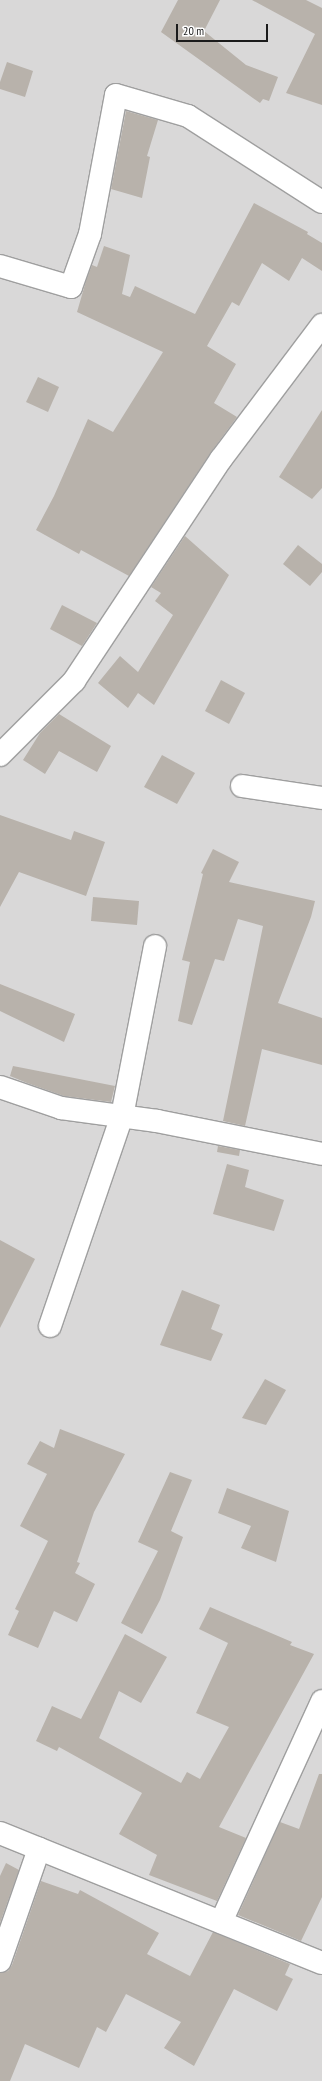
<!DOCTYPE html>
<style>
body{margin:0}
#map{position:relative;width:322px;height:2081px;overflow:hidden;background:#ebe9e2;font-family:"PT Sans Narrow",sans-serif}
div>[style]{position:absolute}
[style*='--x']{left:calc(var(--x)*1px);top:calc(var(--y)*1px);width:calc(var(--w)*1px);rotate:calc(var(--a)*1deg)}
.residential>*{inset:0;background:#d9d8d8}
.building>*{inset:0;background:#b8b2ab}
.roads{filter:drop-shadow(1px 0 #9f9f9f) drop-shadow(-1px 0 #9f9f9f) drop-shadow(0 1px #9f9f9f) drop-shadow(0 -1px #9f9f9f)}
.minor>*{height:22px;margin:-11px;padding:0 11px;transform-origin:11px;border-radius:11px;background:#fff}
span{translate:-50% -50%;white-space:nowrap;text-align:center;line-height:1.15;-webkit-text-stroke:3px #fff;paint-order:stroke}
.scale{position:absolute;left:176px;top:24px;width:92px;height:18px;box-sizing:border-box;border:2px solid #1b1b1b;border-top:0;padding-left:5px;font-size:12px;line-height:14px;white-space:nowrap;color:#1b1b1b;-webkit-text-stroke:3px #fff;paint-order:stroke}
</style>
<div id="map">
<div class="residential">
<div style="clip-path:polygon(0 0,322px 0,322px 2081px,0 2081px)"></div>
</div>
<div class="building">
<div style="clip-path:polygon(178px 0,220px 0,204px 31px,246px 65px,278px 77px,269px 101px,263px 99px,260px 103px,161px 32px)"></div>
<div style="clip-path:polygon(252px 0,306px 0,322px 8px,322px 105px,286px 93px,315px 34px)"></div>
<div style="clip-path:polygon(7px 62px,33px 71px,25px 97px,0 89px,0 82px)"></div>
<div style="clip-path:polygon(126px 111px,158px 120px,147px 156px,150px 157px,142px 198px,111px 189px)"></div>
<div style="clip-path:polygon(254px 203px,308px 232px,307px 234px,322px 243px,322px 271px,302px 258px,289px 281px,262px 263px,239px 306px,232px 302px,207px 346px,236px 364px,214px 403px,237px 417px,211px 452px,129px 576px,81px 550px,79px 554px,36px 530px,54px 496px,88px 419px,113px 432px,163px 352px,77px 312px,86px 281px,92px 265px,97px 267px,104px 246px,130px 255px,122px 294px,130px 297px,135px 286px,195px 314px)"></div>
<div style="clip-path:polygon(38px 377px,59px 387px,48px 412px,26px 402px)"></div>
<div style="clip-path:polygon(322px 410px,322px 488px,312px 499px,279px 477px)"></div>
<div style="clip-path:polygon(185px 536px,229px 575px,154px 705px,138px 693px,128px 708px,98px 683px,120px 656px,138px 672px,173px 615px,155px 601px,161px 593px,151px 587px)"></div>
<div style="clip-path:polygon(298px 545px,322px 564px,322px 572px,310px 586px,283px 564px)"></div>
<div style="clip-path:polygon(62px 605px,97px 623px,82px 646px,50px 629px)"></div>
<div style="clip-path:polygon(221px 680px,245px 693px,229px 724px,205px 711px)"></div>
<div style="clip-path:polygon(59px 714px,111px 746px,97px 772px,59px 751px,45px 774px,23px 760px,40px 733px)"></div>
<div style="clip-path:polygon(162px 755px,195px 773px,177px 804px,144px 787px)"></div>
<div style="clip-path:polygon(0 815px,71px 840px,74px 831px,105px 842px,86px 896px,19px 872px,0 907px)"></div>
<div style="clip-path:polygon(213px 849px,239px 862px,229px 882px,315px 901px,311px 917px,278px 1003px,322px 1018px,322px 1065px,262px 1049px,245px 1126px,223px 1121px,263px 926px,238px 919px,224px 961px,215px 959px,192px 1025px,178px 1021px,190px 962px,182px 960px,203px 874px,201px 873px)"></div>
<div style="clip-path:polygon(93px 897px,139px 901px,137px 925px,91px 921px)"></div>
<div style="clip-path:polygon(0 984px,75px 1014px,64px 1042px,0 1011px)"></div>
<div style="clip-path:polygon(13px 1066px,115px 1086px,111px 1102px,64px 1096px,27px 1083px,10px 1076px)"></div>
<div style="clip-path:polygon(218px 1146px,240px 1150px,239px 1156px,217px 1152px)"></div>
<div style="clip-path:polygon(227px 1164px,249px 1170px,245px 1187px,284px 1200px,274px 1231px,213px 1214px)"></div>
<div style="clip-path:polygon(0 1240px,35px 1259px,0 1328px)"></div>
<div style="clip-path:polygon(182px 1290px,220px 1305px,211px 1329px,223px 1334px,211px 1361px,160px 1345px)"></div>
<div style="clip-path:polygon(265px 1379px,286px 1390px,266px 1425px,242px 1418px)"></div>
<div style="clip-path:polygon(60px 1429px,125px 1454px,94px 1512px,77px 1562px,80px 1563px,75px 1573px,95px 1584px,77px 1622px,54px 1611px,38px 1648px,8px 1635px,19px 1611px,15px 1609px,48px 1541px,20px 1526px,47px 1474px,27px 1464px,40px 1441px,54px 1448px)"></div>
<div style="clip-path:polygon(170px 1472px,192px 1480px,171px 1531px,183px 1537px,160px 1600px,142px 1634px,121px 1623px,158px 1551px,138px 1542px)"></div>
<div style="clip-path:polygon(227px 1488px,289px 1511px,276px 1562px,241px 1548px,251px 1526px,218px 1513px)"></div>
<div style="clip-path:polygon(210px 1607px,292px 1642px,290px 1645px,314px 1654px,219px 1827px,246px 1838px,217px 1901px,149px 1875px,157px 1855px,119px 1834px,142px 1793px,59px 1747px,57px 1751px,36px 1741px,52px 1706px,81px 1719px,125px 1634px,167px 1657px,141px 1703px,119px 1691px,99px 1738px,181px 1783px,187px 1772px,200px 1779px,229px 1727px,196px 1713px,228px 1643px,199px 1629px)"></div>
<div style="clip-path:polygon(319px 1774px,322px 1774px,322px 1897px,301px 1941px,238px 1915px,280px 1822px,299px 1829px)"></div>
<div style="clip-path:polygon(6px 1863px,19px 1870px,0 1923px,0 1876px)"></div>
<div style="clip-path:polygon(41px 1881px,78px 1894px,80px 1890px,159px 1933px,147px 1954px,190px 1976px,213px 1932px,290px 1964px,285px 1975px,293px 1979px,277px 2011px,234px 1989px,194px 2066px,164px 2048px,181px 2022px,126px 1994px,106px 2032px,97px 2027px,79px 2068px,25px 2044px,10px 2081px,0 2081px,0 1973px,8px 1971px,12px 1965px)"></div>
</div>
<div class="roads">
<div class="minor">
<div style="--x:0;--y:266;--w:74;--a:16.5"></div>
<div style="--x:71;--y:287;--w:56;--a:-70.3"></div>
<div style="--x:90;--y:234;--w:141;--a:-79.4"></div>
<div style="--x:116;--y:95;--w:75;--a:16.3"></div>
<div style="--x:188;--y:116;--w:159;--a:32.7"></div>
<div style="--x:0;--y:755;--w:105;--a:-45"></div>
<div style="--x:74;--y:681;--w:266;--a:-56.5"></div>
<div style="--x:221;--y:459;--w:168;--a:-53"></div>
<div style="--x:242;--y:786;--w:81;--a:8.5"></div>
<div style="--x:0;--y:1087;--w:65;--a:19"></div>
<div style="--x:61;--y:1108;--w:97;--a:7.7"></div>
<div style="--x:157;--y:1121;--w:168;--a:11.3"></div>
<div style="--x:50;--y:1326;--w:222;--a:-71.1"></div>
<div style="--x:122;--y:1116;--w:173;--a:-79"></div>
<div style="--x:0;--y:1833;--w:347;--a:22"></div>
<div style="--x:221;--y:1922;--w:243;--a:-65.4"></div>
<div style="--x:0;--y:1961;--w:119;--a:-70.8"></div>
</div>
</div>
<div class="scale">20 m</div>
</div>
